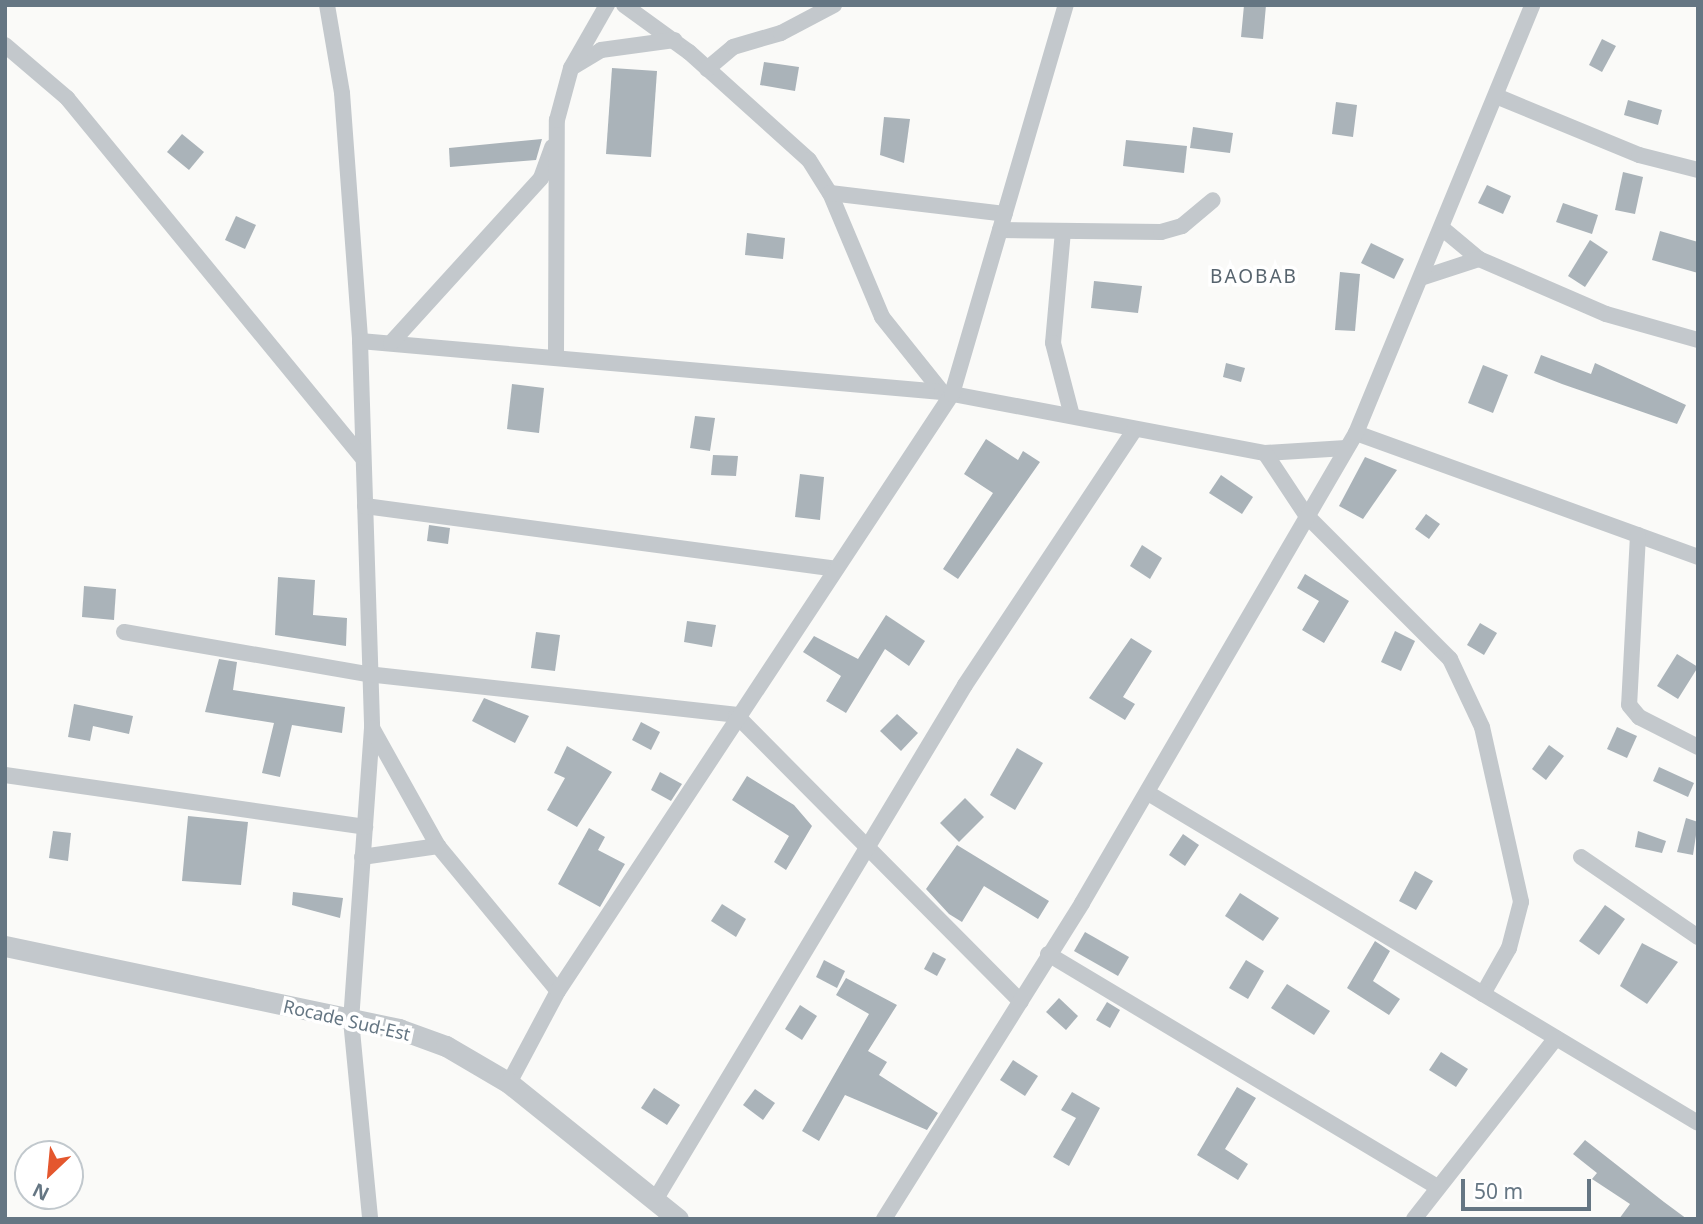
<!DOCTYPE html>
<style>
body{margin:0}
#map{position:relative;width:1703px;height:1224px;overflow:hidden;background:#fafaf8;font-family:"Noto Sans",sans-serif}
div>[style]{position:absolute}
[style*='--x']{left:calc(var(--x)*1px);top:calc(var(--y)*1px);width:calc(var(--w)*1px);rotate:calc(var(--a)*1deg)}
.building>*{inset:0;background:#aab3b9}
.minor>*{height:16px;margin:-8px;padding:0 8px;transform-origin:8px;border-radius:8px;background:#c3c8cc}
.tertiary>*{height:21px;margin:-10.5px;padding:0 10.5px;transform-origin:10.5px;border-radius:10.5px;background:#c3c8cc}
span{translate:-50% -50%;white-space:nowrap;text-align:center;line-height:1.15;-webkit-text-stroke:7px #fff;paint-order:stroke}
.street-label{font-size:18px;color:#657683}
.neighbourhood-label{font-size:19px;color:#57646e;letter-spacing:2px}
.frame{position:absolute;inset:0;border:7px solid #657683;pointer-events:none}
.north{position:absolute;left:14px;top:1140px;width:70px;height:70px;box-sizing:border-box;background:#fff;border:2px solid #c1c8cd;border-radius:50%;rotate:206deg;font-size:19px;font-weight:700;line-height:28px;text-align:center;color:#657683}
.north::after{content:'';display:block;margin:auto;width:24px;height:32px;background:#e4572e;clip-path:polygon(50% 0,100% 100%,50% 72%,0 100%)}
.scale{position:absolute;left:1461px;top:1179px;width:130px;height:32px;box-sizing:border-box;border:4px solid #657683;border-top:0;padding-left:9px;font-size:21px;line-height:24px;white-space:nowrap;color:#657683;-webkit-text-stroke:5px #fff;paint-order:stroke}
</style>
<div id="map">
<div class="building">
<div style="clip-path:polygon(1244px 5px,1266px 5px,1263px 39px,1241px 37px)"></div>
<div style="clip-path:polygon(1602px 39px,1616px 46px,1602px 72px,1589px 65px)"></div>
<div style="clip-path:polygon(764px 62px,799px 67px,795px 91px,760px 85px)"></div>
<div style="clip-path:polygon(612px 68px,657px 71px,651px 157px,606px 154px)"></div>
<div style="clip-path:polygon(1628px 100px,1662px 110px,1658px 125px,1624px 115px)"></div>
<div style="clip-path:polygon(1336px 102px,1357px 105px,1353px 137px,1332px 134px)"></div>
<div style="clip-path:polygon(884px 117px,910px 119px,904px 163px,880px 155px)"></div>
<div style="clip-path:polygon(1193px 127px,1233px 133px,1230px 153px,1190px 148px)"></div>
<div style="clip-path:polygon(182px 134px,204px 152px,189px 170px,167px 152px)"></div>
<div style="clip-path:polygon(542px 139px,536px 160px,450px 167px,449px 148px)"></div>
<div style="clip-path:polygon(1126px 140px,1187px 146px,1184px 173px,1123px 166px)"></div>
<div style="clip-path:polygon(1623px 172px,1643px 177px,1635px 214px,1615px 210px)"></div>
<div style="clip-path:polygon(1487px 185px,1511px 196px,1503px 214px,1478px 203px)"></div>
<div style="clip-path:polygon(1563px 203px,1598px 215px,1592px 234px,1556px 222px)"></div>
<div style="clip-path:polygon(236px 216px,256px 225px,245px 249px,225px 240px)"></div>
<div style="clip-path:polygon(1660px 231px,1698px 242px,1698px 273px,1652px 260px)"></div>
<div style="clip-path:polygon(747px 233px,785px 238px,783px 259px,745px 255px)"></div>
<div style="clip-path:polygon(1590px 240px,1608px 252px,1585px 287px,1568px 276px)"></div>
<div style="clip-path:polygon(1371px 243px,1404px 259px,1394px 279px,1361px 263px)"></div>
<div style="clip-path:polygon(1340px 272px,1360px 274px,1355px 331px,1335px 330px)"></div>
<div style="clip-path:polygon(1094px 281px,1142px 286px,1138px 313px,1091px 308px)"></div>
<div style="clip-path:polygon(1541px 355px,1591px 374px,1595px 363px,1686px 405px,1677px 424px,1562px 384px,1534px 373px)"></div>
<div style="clip-path:polygon(1226px 363px,1245px 368px,1241px 382px,1223px 377px)"></div>
<div style="clip-path:polygon(1483px 365px,1508px 375px,1493px 413px,1468px 403px)"></div>
<div style="clip-path:polygon(512px 384px,544px 388px,539px 433px,507px 429px)"></div>
<div style="clip-path:polygon(695px 416px,715px 418px,710px 451px,690px 448px)"></div>
<div style="clip-path:polygon(986px 439px,1018px 460px,1023px 451px,1040px 462px,958px 579px,943px 569px,993px 493px,964px 474px)"></div>
<div style="clip-path:polygon(713px 455px,738px 456px,736px 476px,711px 475px)"></div>
<div style="clip-path:polygon(1365px 457px,1397px 470px,1363px 519px,1339px 506px)"></div>
<div style="clip-path:polygon(800px 474px,824px 477px,820px 520px,795px 517px)"></div>
<div style="clip-path:polygon(1221px 475px,1253px 497px,1242px 514px,1209px 493px)"></div>
<div style="clip-path:polygon(1426px 514px,1440px 524px,1429px 539px,1415px 529px)"></div>
<div style="clip-path:polygon(429px 525px,450px 528px,448px 544px,427px 541px)"></div>
<div style="clip-path:polygon(1142px 545px,1162px 558px,1150px 579px,1130px 566px)"></div>
<div style="clip-path:polygon(1305px 574px,1349px 601px,1324px 643px,1302px 630px,1319px 601px,1297px 588px)"></div>
<div style="clip-path:polygon(278px 577px,315px 580px,313px 615px,347px 618px,346px 646px,275px 635px)"></div>
<div style="clip-path:polygon(84px 586px,116px 589px,114px 620px,82px 617px)"></div>
<div style="clip-path:polygon(886px 615px,925px 641px,909px 666px,885px 649px,846px 713px,826px 701px,841px 676px,803px 652px,814px 636px,858px 659px)"></div>
<div style="clip-path:polygon(687px 621px,716px 625px,712px 647px,684px 642px)"></div>
<div style="clip-path:polygon(1480px 623px,1497px 633px,1484px 655px,1467px 645px)"></div>
<div style="clip-path:polygon(1395px 631px,1415px 641px,1401px 671px,1381px 662px)"></div>
<div style="clip-path:polygon(536px 632px,560px 635px,555px 671px,531px 668px)"></div>
<div style="clip-path:polygon(1131px 638px,1152px 651px,1123px 697px,1135px 704px,1125px 720px,1089px 698px)"></div>
<div style="clip-path:polygon(1677px 654px,1698px 667px,1678px 699px,1657px 686px)"></div>
<div style="clip-path:polygon(219px 659px,237px 662px,233px 690px,345px 707px,342px 733px,292px 725px,280px 777px,262px 773px,274px 723px,205px 712px)"></div>
<div style="clip-path:polygon(484px 698px,529px 716px,515px 743px,472px 721px)"></div>
<div style="clip-path:polygon(74px 704px,133px 716px,129px 734px,93px 726px,90px 741px,68px 737px)"></div>
<div style="clip-path:polygon(897px 714px,918px 733px,901px 751px,880px 731px)"></div>
<div style="clip-path:polygon(641px 722px,660px 732px,651px 750px,632px 740px)"></div>
<div style="clip-path:polygon(1617px 727px,1637px 736px,1627px 758px,1607px 749px)"></div>
<div style="clip-path:polygon(1549px 745px,1564px 756px,1546px 780px,1532px 769px)"></div>
<div style="clip-path:polygon(567px 746px,612px 772px,577px 827px,547px 810px,565px 778px,554px 773px)"></div>
<div style="clip-path:polygon(1017px 748px,1043px 763px,1015px 810px,990px 795px)"></div>
<div style="clip-path:polygon(1659px 767px,1694px 783px,1688px 797px,1653px 781px)"></div>
<div style="clip-path:polygon(660px 772px,682px 784px,671px 801px,651px 790px)"></div>
<div style="clip-path:polygon(747px 776px,794px 805px,812px 826px,786px 870px,774px 862px,789px 836px,732px 800px)"></div>
<div style="clip-path:polygon(965px 798px,984px 817px,959px 842px,940px 823px)"></div>
<div style="clip-path:polygon(188px 816px,248px 822px,241px 885px,182px 881px)"></div>
<div style="clip-path:polygon(1686px 818px,1698px 822px,1693px 855px,1677px 852px)"></div>
<div style="clip-path:polygon(589px 828px,605px 837px,598px 850px,625px 864px,600px 907px,558px 884px)"></div>
<div style="clip-path:polygon(53px 831px,71px 833px,68px 861px,49px 858px)"></div>
<div style="clip-path:polygon(1638px 831px,1666px 841px,1662px 853px,1635px 847px)"></div>
<div style="clip-path:polygon(1183px 834px,1199px 845px,1185px 866px,1169px 855px)"></div>
<div style="clip-path:polygon(957px 845px,1049px 901px,1038px 919px,984px 886px,962px 922px,949px 914px,926px 889px)"></div>
<div style="clip-path:polygon(1415px 871px,1433px 881px,1416px 910px,1399px 901px)"></div>
<div style="clip-path:polygon(293px 892px,343px 898px,340px 918px,292px 905px)"></div>
<div style="clip-path:polygon(1240px 893px,1279px 918px,1263px 941px,1225px 916px)"></div>
<div style="clip-path:polygon(722px 904px,746px 919px,736px 937px,711px 921px)"></div>
<div style="clip-path:polygon(1605px 905px,1625px 919px,1599px 955px,1579px 941px)"></div>
<div style="clip-path:polygon(1085px 932px,1129px 957px,1118px 976px,1074px 951px)"></div>
<div style="clip-path:polygon(1375px 941px,1390px 951px,1373px 981px,1400px 999px,1389px 1015px,1347px 988px)"></div>
<div style="clip-path:polygon(1642px 943px,1678px 962px,1647px 1004px,1620px 986px)"></div>
<div style="clip-path:polygon(933px 952px,946px 959px,937px 976px,924px 969px)"></div>
<div style="clip-path:polygon(824px 960px,845px 971px,837px 988px,816px 977px)"></div>
<div style="clip-path:polygon(1246px 960px,1264px 971px,1248px 999px,1229px 988px)"></div>
<div style="clip-path:polygon(846px 978px,897px 1005px,868px 1051px,887px 1062px,879px 1075px,938px 1113px,927px 1130px,845px 1095px,819px 1141px,802px 1131px,869px 1014px,836px 995px)"></div>
<div style="clip-path:polygon(1287px 984px,1330px 1011px,1314px 1035px,1271px 1008px)"></div>
<div style="clip-path:polygon(1059px 998px,1078px 1016px,1066px 1030px,1046px 1012px)"></div>
<div style="clip-path:polygon(1107px 1002px,1120px 1010px,1110px 1028px,1096px 1020px)"></div>
<div style="clip-path:polygon(800px 1005px,817px 1016px,802px 1040px,785px 1029px)"></div>
<div style="clip-path:polygon(1441px 1052px,1468px 1069px,1456px 1087px,1429px 1070px)"></div>
<div style="clip-path:polygon(1013px 1060px,1038px 1076px,1025px 1096px,1000px 1080px)"></div>
<div style="clip-path:polygon(1237px 1087px,1256px 1098px,1225px 1149px,1248px 1164px,1238px 1180px,1197px 1155px)"></div>
<div style="clip-path:polygon(654px 1088px,680px 1105px,667px 1125px,641px 1108px)"></div>
<div style="clip-path:polygon(755px 1089px,775px 1103px,763px 1120px,743px 1105px)"></div>
<div style="clip-path:polygon(1072px 1092px,1100px 1108px,1069px 1166px,1053px 1157px,1076px 1118px,1061px 1110px)"></div>
<div style="clip-path:polygon(1585px 1140px,1664px 1202px,1687px 1219px,1619px 1219px,1630px 1204px,1592px 1179px,1597px 1173px,1573px 1154px)"></div>
</div>
<div class="minor">
<div style="--x:327;--y:5;--w:89;--a:80.3"></div>
<div style="--x:342;--y:93;--w:249;--a:85.8"></div>
<div style="--x:360;--y:341;--w:387;--a:88.2"></div>
<div style="--x:372;--y:728;--w:293;--a:94.1"></div>
<div style="--x:351;--y:1020;--w:200;--a:84.5"></div>
<div style="--x:624;--y:5;--w:80;--a:35.9"></div>
<div style="--x:689;--y:52;--w:161;--a:42"></div>
<div style="--x:809;--y:160;--w:39;--a:58"></div>
<div style="--x:830;--y:193;--w:134;--a:67.2"></div>
<div style="--x:882;--y:317;--w:96;--a:51.3"></div>
<div style="--x:5;--y:45;--w:82;--a:40.5"></div>
<div style="--x:67;--y:98;--w:466;--a:50.6"></div>
<div style="--x:573;--y:67;--w:33;--a:-31"></div>
<div style="--x:601;--y:50;--w:74;--a:-7.8"></div>
<div style="--x:707;--y:69;--w:34;--a:-40"></div>
<div style="--x:733;--y:47;--w:50;--a:-16.3"></div>
<div style="--x:781;--y:33;--w:60;--a:-27.8"></div>
<div style="--x:1496;--y:96;--w:155;--a:22.4"></div>
<div style="--x:1639;--y:155;--w:61;--a:14.3"></div>
<div style="--x:830;--y:193;--w:176;--a:6.8"></div>
<div style="--x:1443;--y:229;--w:47;--a:39.8"></div>
<div style="--x:1479;--y:259;--w:138;--a:23.4"></div>
<div style="--x:1606;--y:314;--w:96;--a:15.8"></div>
<div style="--x:1000;--y:230;--w:161;--a:0.7"></div>
<div style="--x:1161;--y:232;--w:22;--a:-16"></div>
<div style="--x:1182;--y:226;--w:40;--a:-40"></div>
<div style="--x:1063;--y:231;--w:112;--a:95.1"></div>
<div style="--x:1053;--y:343;--w:75;--a:75.4"></div>
<div style="--x:1424;--y:277;--w:58;--a:-18.1"></div>
<div style="--x:360;--y:341;--w:584;--a:5.01"></div>
<div style="--x:942;--y:392;--w:329;--a:10.7"></div>
<div style="--x:1265;--y:453;--w:81;--a:-3.5"></div>
<div style="--x:391;--y:343;--w:223;--a:-47.7"></div>
<div style="--x:541;--y:178;--w:33;--a:-70"></div>
<div style="--x:556;--y:356;--w:236;--a:-89.8"></div>
<div style="--x:557;--y:120;--w:54;--a:-74.9"></div>
<div style="--x:571;--y:68;--w:73;--a:-60.3"></div>
<div style="--x:1356;--y:433;--w:364;--a:19.9"></div>
<div style="--x:1265;--y:453;--w:74;--a:56.5"></div>
<div style="--x:1306;--y:515;--w:204;--a:45"></div>
<div style="--x:1450;--y:659;--w:75;--a:64.8"></div>
<div style="--x:1482;--y:727;--w:179;--a:77.4"></div>
<div style="--x:1521;--y:902;--w:48;--a:104.6"></div>
<div style="--x:1509;--y:948;--w:53;--a:119.5"></div>
<div style="--x:365;--y:506;--w:471;--a:7.6"></div>
<div style="--x:1638;--y:535;--w:170;--a:93"></div>
<div style="--x:1629;--y:705;--w:16;--a:50"></div>
<div style="--x:1639;--y:717;--w:66;--a:27"></div>
<div style="--x:124;--y:632;--w:247;--a:9.8"></div>
<div style="--x:367;--y:674;--w:371;--a:6.3"></div>
<div style="--x:736;--y:715;--w:404;--a:45.2"></div>
<div style="--x:372;--y:728;--w:135;--a:60.8"></div>
<div style="--x:438;--y:846;--w:188;--a:50.4"></div>
<div style="--x:5;--y:775;--w:364;--a:8.2"></div>
<div style="--x:1148;--y:793;--w:641;--a:30.96"></div>
<div style="--x:362;--y:857;--w:77;--a:-8.2"></div>
<div style="--x:1581;--y:857;--w:142;--a:34.4"></div>
<div style="--x:1048;--y:954;--w:453;--a:30.9"></div>
<div style="--x:509;--y:1083;--w:104;--a:-62"></div>
<div style="--x:558;--y:991;--w:715;--a:-56.58"></div>
<div style="--x:952;--y:394;--w:405;--a:-73.7"></div>
<div style="--x:655;--y:1200;--w:601;--a:-58.95"></div>
<div style="--x:965;--y:685;--w:307;--a:-56.4"></div>
<div style="--x:884;--y:1219;--w:373;--a:-57.9"></div>
<div style="--x:1082;--y:903;--w:544;--a:-59.76"></div>
<div style="--x:1356;--y:433;--w:463;--a:-67.6"></div>
<div style="--x:1414;--y:1219;--w:230;--a:-51.9"></div>
</div>
<div class="tertiary">
<div style="--x:5;--y:946;--w:403;--a:11.9"></div>
<div style="--x:399;--y:1029;--w:50;--a:19.9"></div>
<div style="--x:446;--y:1046;--w:73;--a:30.4"></div>
<div style="--x:509;--y:1083;--w:217;--a:38.8"></div>
</div>
<div class="street-label">
<span style="left:347px;top:1020px;rotate:13deg">Rocade Sud-Est</span>
</div>
<div class="neighbourhood-label">
<span style="left:1254px;top:277px">BAOBAB</span>
</div>
<div class="frame"></div>
<div class="north">N</div>
<div class="scale">50 m</div>
</div>
